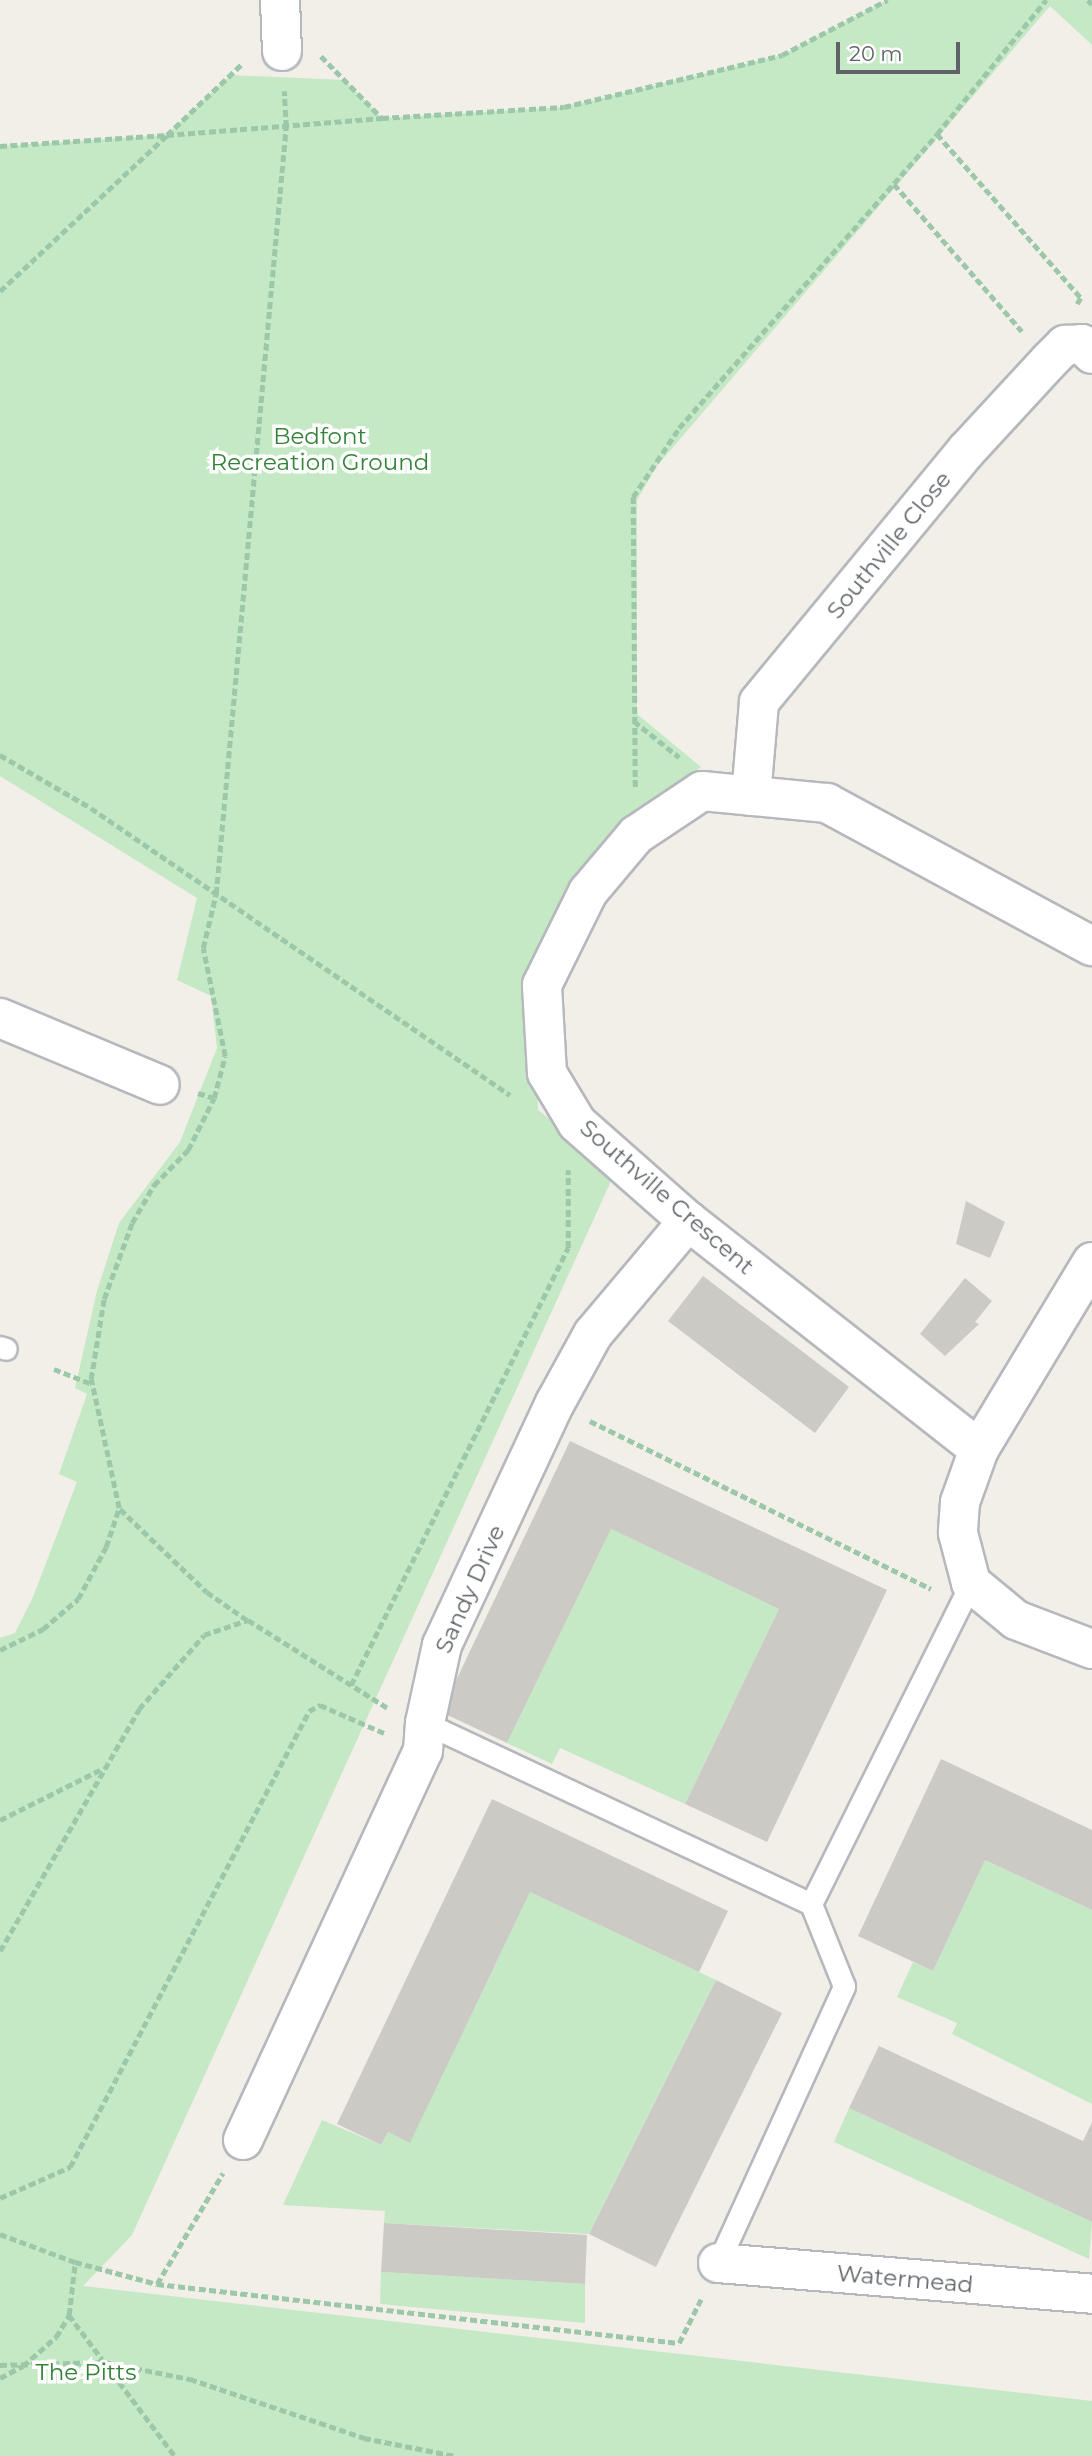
<!DOCTYPE html>
<style>
body{margin:0}
#map{position:relative;width:1092px;height:2456px;overflow:hidden;background:#f1efe8;font-family:Montserrat,sans-serif}
div>[style]{position:absolute}
[style*='--x']{left:calc(var(--x)*1px);top:calc(var(--y)*1px);width:calc(var(--w)*1px);rotate:calc(var(--a)*1deg)}
.green>*{inset:0;background:#c5e8c5}
.building>*{inset:0;background:#cccac5}
.path>*{height:4.5px;margin-top:-2.25px;transform-origin:0;background:repeating-linear-gradient(90deg,#9cc7a9 0 7px,transparent 0 10.5px)}
.roads{filter:drop-shadow(2px 0 #b5b8bc) drop-shadow(-2px 0 #b5b8bc) drop-shadow(0 2px #b5b8bc) drop-shadow(0 -2px #b5b8bc)}
.service>*{height:21px;margin:-10.5px;padding:0 10.5px;transform-origin:10.5px;border-radius:10.5px;background:#fff}
.minor>*{height:38px;margin:-19px;padding:0 19px;transform-origin:19px;border-radius:19px;background:#fff}
span{translate:-50% -50%;white-space:nowrap;text-align:center;line-height:1.15;-webkit-text-stroke:7px #fff;paint-order:stroke}
.park-label{font-size:23px;color:#348238}
.street-label{font-size:23px;color:#5f6368}
.scale{position:absolute;left:836px;top:42px;width:124px;height:32px;box-sizing:border-box;border:4px solid #5f6368;border-top:0;padding-left:9px;font-size:21px;line-height:24px;white-space:nowrap;color:#5f6368;-webkit-text-stroke:5px #fff;paint-order:stroke}
</style>
<div id="map">
<div class="green">
<div style="clip-path:polygon(887px 0,1092px 0,1092px 45px,1050px 6px,657px 466px,637px 500px,637px 714px,701px 767px,624px 819px,533px 967px,538px 1110px,616px 1170px,132px 2235px,83px 2286px,1092px 2401px,1092px 2456px,0 2456px,0 1638px,15px 1633px,33px 1597px,77px 1482px,59px 1474px,87px 1394px,75px 1388px,97px 1291px,119px 1223px,180px 1142px,217px 1048px,211px 996px,177px 980px,197px 898px,0 776px,0 146px,166px 135px,230px 75px,345px 80px,382px 118px,564px 107px,782px 55px)"></div>
<div style="clip-path:polygon(611px 1529px,779px 1609px,685px 1804px,560px 1748px,552px 1764px,507px 1743px)"></div>
<div style="clip-path:polygon(985px 1860px,1092px 1910px,1092px 2104px,952px 2034px,957px 2023px,897px 1997px,913px 1962px,933px 1971px)"></div>
<div style="clip-path:polygon(530px 1892px,716px 1980px,589px 2234px,384px 2223px,385px 2211px,283px 2205px,322px 2120px,381px 2145px,388px 2132px,410px 2142px)"></div>
<div style="clip-path:polygon(849px 2108px,1092px 2222px,1089px 2259px,834px 2142px)"></div>
<div style="clip-path:polygon(381px 2272px,585px 2284px,585px 2323px,380px 2304px)"></div>
</div>
<div class="building">
<div style="clip-path:polygon(966px 1201px,1005px 1222px,990px 1258px,956px 1244px)"></div>
<div style="clip-path:polygon(703px 1276px,849px 1387px,815px 1433px,668px 1321px)"></div>
<div style="clip-path:polygon(965px 1278px,992px 1301px,975px 1322px,979px 1324px,945px 1356px,920px 1334px)"></div>
<div style="clip-path:polygon(570px 1441px,887px 1590px,767px 1842px,685px 1804px,779px 1609px,611px 1529px,507px 1743px,441px 1712px)"></div>
<div style="clip-path:polygon(941px 1759px,1092px 1830px,1092px 1910px,985px 1860px,933px 1971px,858px 1936px)"></div>
<div style="clip-path:polygon(492px 1799px,728px 1911px,699px 1972px,530px 1892px,410px 2143px,388px 2132px,381px 2145px,337px 2124px)"></div>
<div style="clip-path:polygon(716px 1980px,782px 2013px,656px 2267px,589px 2234px)"></div>
<div style="clip-path:polygon(879px 2046px,1083px 2141px,1092px 2122px,1092px 2222px,849px 2108px)"></div>
<div style="clip-path:polygon(384px 2223px,587px 2235px,585px 2284px,381px 2272px)"></div>
</div>
<div class="path">
<div style="--x:1088;--y:0;--w:6;--a:45"></div>
<div style="--x:321;--y:56;--w:87;--a:45.5"></div>
<div style="--x:382;--y:118;--w:182;--a:-3.5"></div>
<div style="--x:564;--y:107;--w:224;--a:-13.4"></div>
<div style="--x:782;--y:55;--w:119;--a:-27.6"></div>
<div style="--x:937;--y:134;--w:218;--a:48.7"></div>
<div style="--x:1081;--y:298;--w:8;--a:120"></div>
<div style="--x:0;--y:146;--w:167;--a:-3.8"></div>
<div style="--x:167;--y:135;--w:105;--a:-43.5"></div>
<div style="--x:894;--y:184;--w:195;--a:49"></div>
<div style="--x:0;--y:291;--w:229;--a:-43"></div>
<div style="--x:167;--y:135;--w:216;--a:-4.5"></div>
<div style="--x:634;--y:721;--w:58;--a:38.7"></div>
<div style="--x:0;--y:755;--w:105;--a:30.2"></div>
<div style="--x:91;--y:808;--w:508;--a:34.41"></div>
<div style="--x:635;--y:787;--w:290;--a:-90.4"></div>
<div style="--x:633;--y:497;--w:83;--a:-56.3"></div>
<div style="--x:679;--y:428;--w:391;--a:-48.7"></div>
<div style="--x:937;--y:134;--w:173;--a:-50.9"></div>
<div style="--x:198;--y:1093;--w:17;--a:17"></div>
<div style="--x:54;--y:1369;--w:41;--a:21.5"></div>
<div style="--x:590;--y:1421;--w:380;--a:26.2"></div>
<div style="--x:120;--y:1509;--w:120;--a:43.7"></div>
<div style="--x:207;--y:1592;--w:49;--a:35"></div>
<div style="--x:0;--y:1650;--w:48;--a:-26"></div>
<div style="--x:43;--y:1629;--w:46;--a:-40.6"></div>
<div style="--x:78;--y:1599;--w:59;--a:-61.7"></div>
<div style="--x:106;--y:1547;--w:41;--a:-71.6"></div>
<div style="--x:119;--y:1508;--w:132;--a:-102.2"></div>
<div style="--x:91;--y:1379;--w:81;--a:-80.8"></div>
<div style="--x:104;--y:1299;--w:81;--a:-69.8"></div>
<div style="--x:132;--y:1223;--w:44;--a:-59.9"></div>
<div style="--x:154;--y:1185;--w:49;--a:-45.8"></div>
<div style="--x:188;--y:1150;--w:58;--a:-63.4"></div>
<div style="--x:214;--y:1098;--w:43;--a:-75.3"></div>
<div style="--x:225;--y:1056;--w:110;--a:-101.5"></div>
<div style="--x:203;--y:948;--w:56;--a:-76.5"></div>
<div style="--x:216;--y:894;--w:770;--a:-84.79"></div>
<div style="--x:286;--y:127;--w:36;--a:-93"></div>
<div style="--x:351;--y:1685;--w:488;--a:-63.6"></div>
<div style="--x:568;--y:1248;--w:78;--a:-90"></div>
<div style="--x:0;--y:1820;--w:116;--a:-26.6"></div>
<div style="--x:0;--y:1951;--w:279;--a:-60.1"></div>
<div style="--x:139;--y:1709;--w:98;--a:-48.7"></div>
<div style="--x:204;--y:1635;--w:46;--a:-18.8"></div>
<div style="--x:248;--y:1620;--w:165;--a:32.2"></div>
<div style="--x:0;--y:2198;--w:77;--a:-23.9"></div>
<div style="--x:70;--y:2167;--w:515;--a:-62.34"></div>
<div style="--x:309;--y:1711;--w:13;--a:-29"></div>
<div style="--x:320;--y:1705;--w:70;--a:23.6"></div>
<div style="--x:0;--y:2234;--w:80;--a:20.5"></div>
<div style="--x:75;--y:2262;--w:85;--a:15"></div>
<div style="--x:157;--y:2284;--w:525;--a:6.45"></div>
<div style="--x:679;--y:2343;--w:49;--a:-63.4"></div>
<div style="--x:157;--y:2284;--w:129;--a:-59.3"></div>
<div style="--x:69;--y:2315;--w:176;--a:53.1"></div>
<div style="--x:0;--y:2365;--w:104;--a:-1.7"></div>
<div style="--x:104;--y:2362;--w:88;--a:11.2"></div>
<div style="--x:190;--y:2379;--w:184;--a:18.7"></div>
<div style="--x:364;--y:2438;--w:93;--a:11.2"></div>
<div style="--x:0;--y:2378;--w:26;--a:-28"></div>
<div style="--x:23;--y:2366;--w:44;--a:-41.3"></div>
<div style="--x:56;--y:2337;--w:26;--a:-59"></div>
<div style="--x:69;--y:2315;--w:53;--a:-83.5"></div>
</div>
<div class="roads">
<div class="service">
<div style="--x:0;--y:1347;--w:6;--a:18"></div>
<div style="--x:425;--y:1723;--w:426;--a:25.1"></div>
<div style="--x:718;--y:2263;--w:304;--a:-65.5"></div>
<div style="--x:844;--y:1986;--w:88;--a:-111.9"></div>
<div style="--x:811;--y:1904;--w:359;--a:-63.5"></div>
</div>
<div class="minor">
<div style="--x:280;--y:0;--w:51;--a:87.8"></div>
<div style="--x:751;--y:796;--w:94;--a:-85.1"></div>
<div style="--x:759;--y:702;--w:325;--a:-50.5"></div>
<div style="--x:966;--y:451;--w:122;--a:-47.3"></div>
<div style="--x:1049;--y:361;--w:23;--a:-45"></div>
<div style="--x:1065;--y:345;--w:17;--a:-3"></div>
<div style="--x:1082;--y:344;--w:14;--a:45"></div>
<div style="--x:0;--y:1018;--w:173;--a:22.7"></div>
<div style="--x:1092;--y:1262;--w:218;--a:121.1"></div>
<div style="--x:979;--y:1449;--w:56;--a:109.7"></div>
<div style="--x:960;--y:1502;--w:31;--a:94"></div>
<div style="--x:958;--y:1533;--w:52;--a:75.4"></div>
<div style="--x:971;--y:1583;--w:58;--a:39.4"></div>
<div style="--x:1016;--y:1620;--w:81;--a:20.9"></div>
<div style="--x:979;--y:1449;--w:370;--a:-141.9"></div>
<div style="--x:688;--y:1221;--w:148;--a:-138.6"></div>
<div style="--x:577;--y:1123;--w:58;--a:-121"></div>
<div style="--x:547;--y:1073;--w:88;--a:-93.3"></div>
<div style="--x:542;--y:985;--w:104;--a:-63.7"></div>
<div style="--x:588;--y:892;--w:75;--a:-49.9"></div>
<div style="--x:636;--y:835;--w:79;--a:-33.7"></div>
<div style="--x:702;--y:791;--w:126;--a:5.5"></div>
<div style="--x:827;--y:803;--w:301;--a:28.4"></div>
<div style="--x:243;--y:2140;--w:429;--a:-65.2"></div>
<div style="--x:423;--y:1751;--w:28;--a:-86"></div>
<div style="--x:425;--y:1723;--w:80;--a:-77.7"></div>
<div style="--x:442;--y:1645;--w:267;--a:-65"></div>
<div style="--x:555;--y:1403;--w:79;--a:-61.2"></div>
<div style="--x:593;--y:1334;--w:148;--a:-49.9"></div>
<div style="--x:718;--y:2263;--w:375;--a:4.7"></div>
</div>
</div>
<div class="park-label">
<span style="left:320px;top:449px">Bedfont<br>Recreation Ground</span>
<span style="left:86px;top:2372px">The Pitts</span>
</div>
<div class="street-label">
<span style="left:889px;top:545px;rotate:-51deg">Southville Close</span>
<span style="left:667px;top:1197px;rotate:41deg">Southville Crescent</span>
<span style="left:470px;top:1589px;rotate:-66deg">Sandy Drive</span>
<span style="left:905px;top:2279px;rotate:5deg">Watermead</span>
</div>
<div class="scale">20 m</div>
</div>
